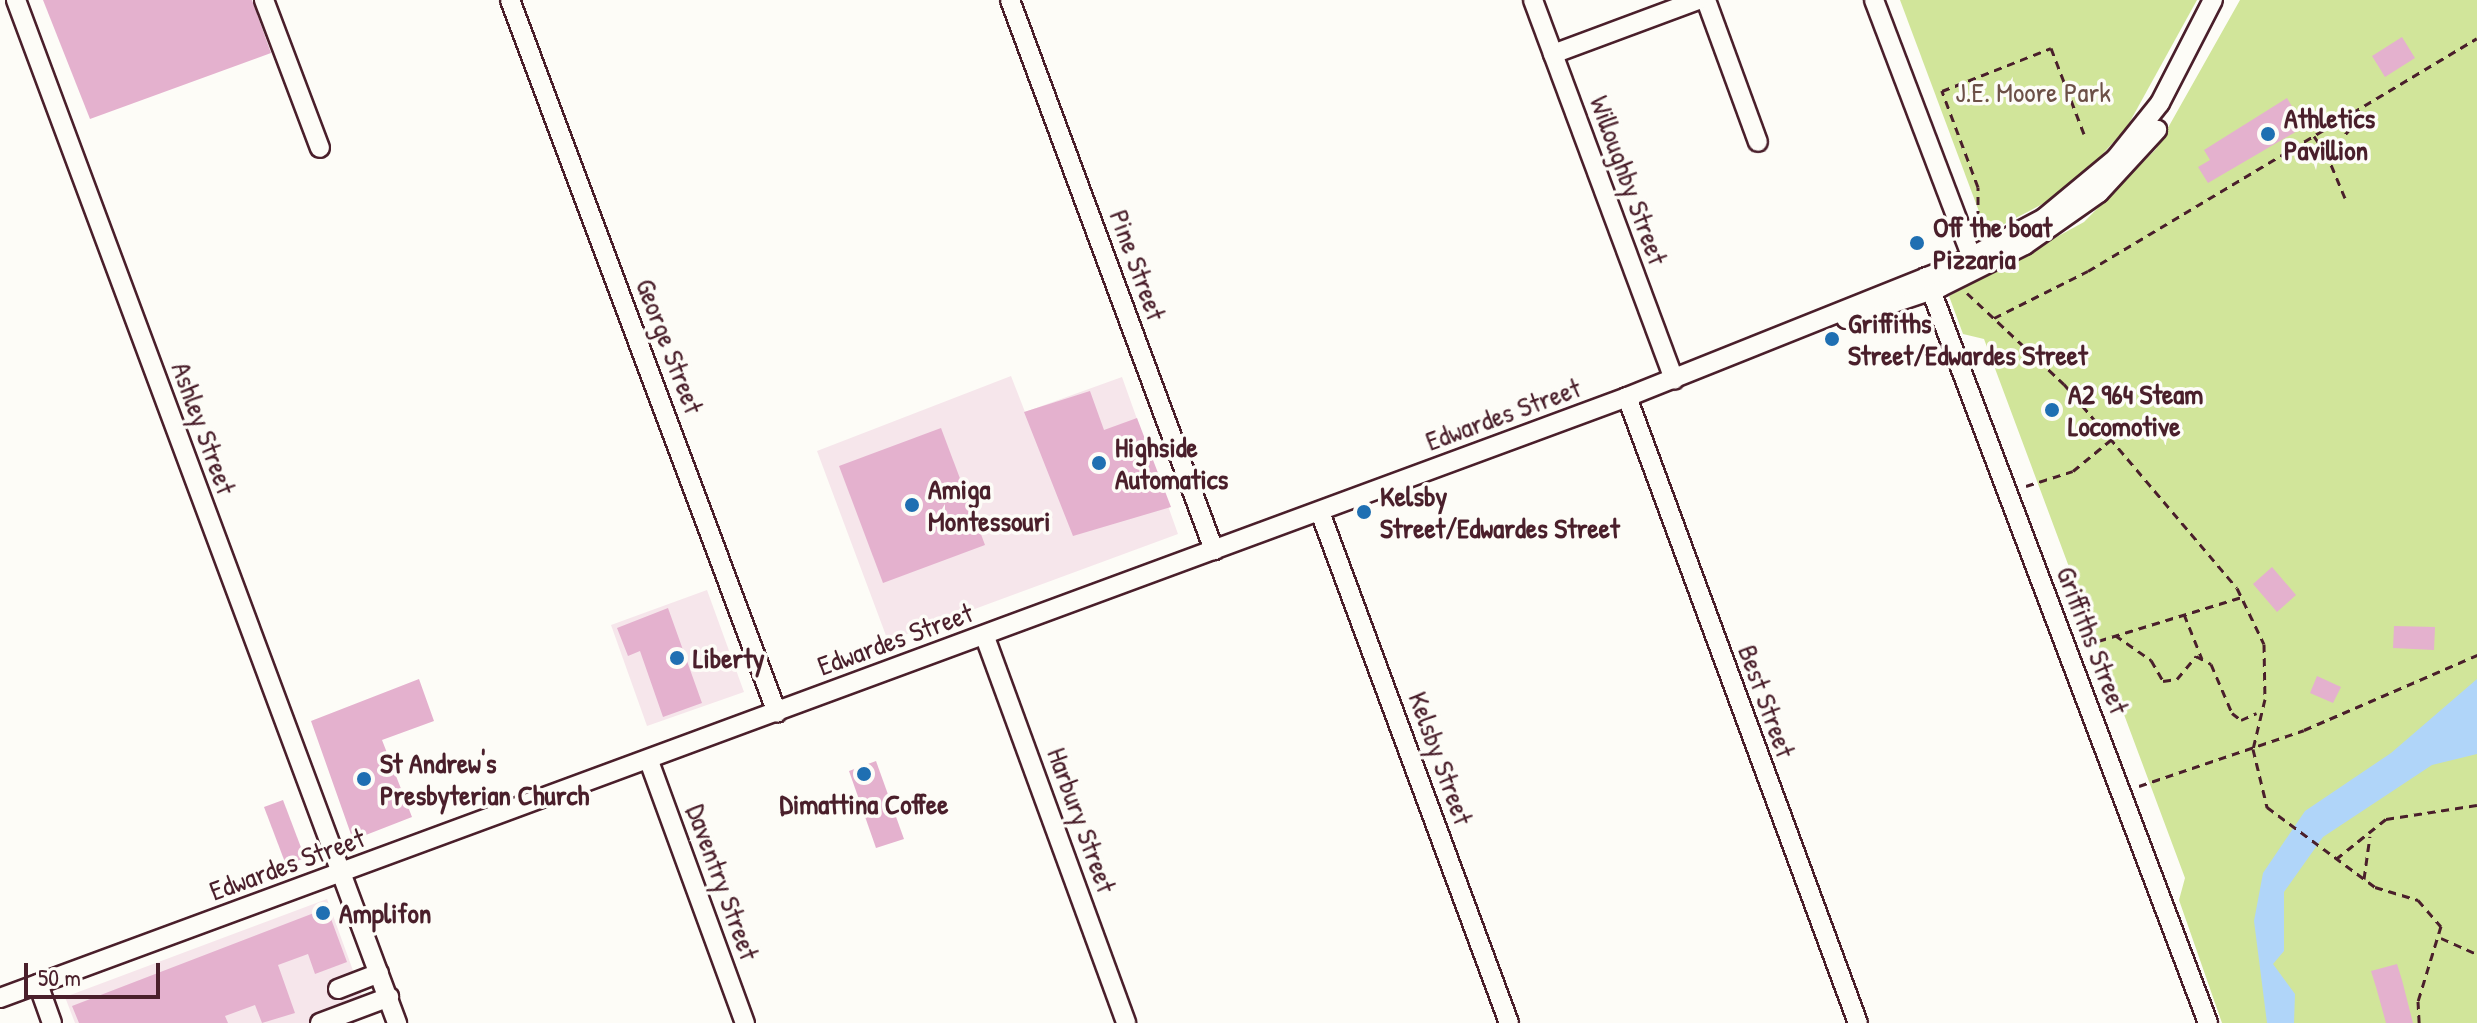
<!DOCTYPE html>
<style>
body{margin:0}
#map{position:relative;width:2477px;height:1023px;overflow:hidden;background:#fdfcf7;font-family:"Patrick Hand",sans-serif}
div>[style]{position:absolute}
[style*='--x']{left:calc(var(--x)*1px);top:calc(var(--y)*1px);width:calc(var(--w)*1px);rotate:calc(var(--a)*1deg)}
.built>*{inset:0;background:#f6e6eb}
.green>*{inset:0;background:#d1e59a}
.water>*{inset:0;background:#b0d5f9}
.building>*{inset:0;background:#e4b1ce}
.path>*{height:3px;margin-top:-1.5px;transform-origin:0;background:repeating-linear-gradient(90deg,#4a1f2b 0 8px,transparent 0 14px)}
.roads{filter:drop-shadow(2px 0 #4a1f2b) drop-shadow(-2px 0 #4a1f2b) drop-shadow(0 2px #4a1f2b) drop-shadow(0 -2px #4a1f2b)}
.minor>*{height:18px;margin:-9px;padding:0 9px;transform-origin:9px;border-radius:9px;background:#fdfcf7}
.dots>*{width:22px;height:22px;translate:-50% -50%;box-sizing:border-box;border:4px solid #fdfcf7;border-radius:50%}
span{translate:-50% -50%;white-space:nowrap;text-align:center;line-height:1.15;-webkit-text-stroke:7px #fdfcf7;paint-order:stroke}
.park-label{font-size:28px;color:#6c5047}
.poi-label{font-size:28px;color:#4a1f2b;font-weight:700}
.left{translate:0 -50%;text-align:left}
.street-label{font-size:28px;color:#4a1f2b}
.scale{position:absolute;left:24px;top:963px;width:136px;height:36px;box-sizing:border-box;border:4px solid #4a1f2b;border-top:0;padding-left:10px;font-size:24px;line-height:28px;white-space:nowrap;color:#4a1f2b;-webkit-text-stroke:6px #fdfcf7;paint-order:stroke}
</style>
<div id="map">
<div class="built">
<div style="clip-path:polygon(1011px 376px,1025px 412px,1122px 377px,1178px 534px,888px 641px,817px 451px)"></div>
<div style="clip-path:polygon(707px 590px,744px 692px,647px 726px,611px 625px)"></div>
<div style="clip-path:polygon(327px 899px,367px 1009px,329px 1023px,75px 1023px,65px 997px)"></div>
</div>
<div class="green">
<div style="clip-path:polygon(1900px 0,2197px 0,2127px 127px,2071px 189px,1987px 233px)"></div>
<div style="clip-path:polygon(2240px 0,2477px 0,2477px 1023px,2222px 1023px,2179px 900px,2185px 878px,1984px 339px,1963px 334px,1949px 296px,2084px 222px,2156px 149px)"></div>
</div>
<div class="water">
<div style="clip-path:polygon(2477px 679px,2477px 754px,2432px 765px,2323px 837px,2284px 892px,2284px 951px,2273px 964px,2295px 994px,2294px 1023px,2267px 1023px,2254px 921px,2263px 873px,2305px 811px,2391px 753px)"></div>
</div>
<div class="building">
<div style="clip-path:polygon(43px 0,252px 0,271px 53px,90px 119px)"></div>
<div style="clip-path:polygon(2402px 37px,2415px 58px,2385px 77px,2372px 56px)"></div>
<div style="clip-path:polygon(2287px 98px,2304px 127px,2208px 183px,2198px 167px,2210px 160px,2204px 150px)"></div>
<div style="clip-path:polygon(1090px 391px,1104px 430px,1137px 418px,1171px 507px,1073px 536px,1024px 412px)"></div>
<div style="clip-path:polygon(941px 428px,985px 545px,883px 583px,839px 466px)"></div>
<div style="clip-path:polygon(2272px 567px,2296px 595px,2277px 612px,2253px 584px)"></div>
<div style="clip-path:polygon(668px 608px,702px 703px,663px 717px,640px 651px,628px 656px,617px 628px)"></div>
<div style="clip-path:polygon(2394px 626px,2435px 627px,2434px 650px,2393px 648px)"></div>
<div style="clip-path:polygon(2317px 676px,2341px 687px,2333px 703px,2310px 693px)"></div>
<div style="clip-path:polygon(419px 679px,434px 721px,382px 740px,412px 817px,353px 840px,311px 721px)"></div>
<div style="clip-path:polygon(876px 761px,904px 839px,876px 848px,849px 771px)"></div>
<div style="clip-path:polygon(283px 800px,305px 858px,286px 865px,264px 807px)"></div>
<div style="clip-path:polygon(327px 908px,347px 962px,315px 974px,308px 954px,278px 965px,295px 1013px,262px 1023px,255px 1005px,225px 1016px,228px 1023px,79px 1023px,72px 1006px)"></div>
<div style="clip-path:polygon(2397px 964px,2402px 980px,2413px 1023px,2386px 1023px,2376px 987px,2371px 971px)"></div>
</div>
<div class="path">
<div style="--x:2314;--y:136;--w:23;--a:56"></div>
<div style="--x:2345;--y:198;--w:47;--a:-112.7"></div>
<div style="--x:2327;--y:155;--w:47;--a:-48.5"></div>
<div style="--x:2358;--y:120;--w:10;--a:-96"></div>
<div style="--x:1978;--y:219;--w:32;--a:-90"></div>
<div style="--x:1978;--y:187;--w:103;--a:-110.6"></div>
<div style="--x:1942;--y:91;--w:117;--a:-21.5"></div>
<div style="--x:2051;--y:48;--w:92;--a:69"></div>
<div style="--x:1967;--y:293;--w:133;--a:43.2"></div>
<div style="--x:2064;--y:384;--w:267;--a:49.7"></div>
<div style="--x:2237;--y:588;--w:62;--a:64.3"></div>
<div style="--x:2264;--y:644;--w:55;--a:89"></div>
<div style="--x:2265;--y:699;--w:51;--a:103.5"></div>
<div style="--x:2253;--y:749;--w:60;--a:76.4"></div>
<div style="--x:2267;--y:807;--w:134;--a:36.5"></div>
<div style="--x:2375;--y:887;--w:45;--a:16.8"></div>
<div style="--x:2418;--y:900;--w:35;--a:49"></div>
<div style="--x:2441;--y:926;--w:78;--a:107"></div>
<div style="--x:2418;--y:1001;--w:22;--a:87"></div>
<div style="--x:1994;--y:318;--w:105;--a:-26.6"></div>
<div style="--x:2088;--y:271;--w:453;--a:-30.9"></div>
<div style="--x:2055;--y:411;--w:24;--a:-28"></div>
<div style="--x:2026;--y:486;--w:49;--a:-17.7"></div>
<div style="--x:2073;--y:471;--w:50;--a:-39.4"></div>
<div style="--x:2184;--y:614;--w:48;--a:68.2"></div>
<div style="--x:2115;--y:635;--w:44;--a:34.8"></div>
<div style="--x:2151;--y:660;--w:24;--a:60"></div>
<div style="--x:2163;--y:681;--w:14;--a:-8"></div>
<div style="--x:2177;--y:679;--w:30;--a:-50"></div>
<div style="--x:2196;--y:656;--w:17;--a:28"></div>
<div style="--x:2211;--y:664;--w:53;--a:66.8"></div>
<div style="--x:2232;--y:713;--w:11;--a:38"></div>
<div style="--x:2241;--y:720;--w:17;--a:-24"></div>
<div style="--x:2085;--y:645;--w:164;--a:-17"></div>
<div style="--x:2139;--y:786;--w:174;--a:-18.7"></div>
<div style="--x:2304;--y:730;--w:189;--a:-23.4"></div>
<div style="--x:2336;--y:859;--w:64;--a:-38.7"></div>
<div style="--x:2386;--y:819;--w:92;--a:-8.7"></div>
<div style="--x:2364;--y:879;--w:43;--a:-82.1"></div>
<div style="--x:2441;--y:938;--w:39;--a:24"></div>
</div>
<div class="roads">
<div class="minor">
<div style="--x:16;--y:0;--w:1092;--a:69.57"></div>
<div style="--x:264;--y:0;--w:158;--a:69.3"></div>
<div style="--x:510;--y:0;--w:761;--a:69.47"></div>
<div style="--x:1010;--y:0;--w:587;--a:69.65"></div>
<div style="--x:1533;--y:0;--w:405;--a:69.6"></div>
<div style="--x:1706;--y:0;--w:151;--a:69.9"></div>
<div style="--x:1874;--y:0;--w:276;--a:69.2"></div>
<div style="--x:1553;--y:54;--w:155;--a:-20.4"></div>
<div style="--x:1926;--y:277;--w:798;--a:69.29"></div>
<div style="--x:1846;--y:319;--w:100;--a:-18.6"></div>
<div style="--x:1941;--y:287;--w:94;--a:-26.6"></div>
<div style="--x:2025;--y:245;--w:90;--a:-35.1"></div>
<div style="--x:2099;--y:193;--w:86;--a:-47.4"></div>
<div style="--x:1627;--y:397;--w:667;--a:69.75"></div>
<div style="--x:1320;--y:512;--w:545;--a:69.7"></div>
<div style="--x:985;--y:637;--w:411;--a:69.9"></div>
<div style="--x:649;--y:761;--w:279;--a:69.9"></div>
<div style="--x:38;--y:984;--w:41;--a:70.3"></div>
<div style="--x:338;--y:989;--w:44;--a:-21.3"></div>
<div style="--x:0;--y:998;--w:1734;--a:-20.27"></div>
<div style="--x:1627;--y:397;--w:350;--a:-21.8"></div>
<div style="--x:1952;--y:267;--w:104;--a:-28"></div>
<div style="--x:2044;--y:218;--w:94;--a:-39.8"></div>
<div style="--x:2116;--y:158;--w:70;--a:-51.3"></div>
<div style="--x:2160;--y:103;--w:116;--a:-62.8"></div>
<div style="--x:320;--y:1023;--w:74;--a:-20.6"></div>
</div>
</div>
<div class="dots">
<div style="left:2268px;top:134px;background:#1f6fb2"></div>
<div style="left:1917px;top:243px;background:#1f6fb2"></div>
<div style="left:1832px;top:339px;background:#1f6fb2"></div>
<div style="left:2052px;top:410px;background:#1f6fb2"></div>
<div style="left:1099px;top:463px;background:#1f6fb2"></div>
<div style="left:912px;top:505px;background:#1f6fb2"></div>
<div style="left:1364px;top:512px;background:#1f6fb2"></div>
<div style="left:677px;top:658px;background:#1f6fb2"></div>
<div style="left:864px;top:774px;background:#1f6fb2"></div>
<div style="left:364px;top:779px;background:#1f6fb2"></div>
<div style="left:323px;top:913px;background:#1f6fb2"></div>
</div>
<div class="park-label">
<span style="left:2033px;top:92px">J.E. Moore Park</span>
</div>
<div class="poi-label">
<span class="left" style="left:2284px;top:134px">Athletics<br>Pavillion</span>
<span class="left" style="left:1933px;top:243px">Off the boat<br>Pizzaria</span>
<span class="left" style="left:1848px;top:339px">Griffiths<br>Street/Edwardes Street</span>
<span class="left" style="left:2068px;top:410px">A2 964 Steam<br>Locomotive</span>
<span class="left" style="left:1115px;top:463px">Highside<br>Automatics</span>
<span class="left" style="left:928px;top:505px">Amiga<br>Montessouri</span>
<span class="left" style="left:1380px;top:512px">Kelsby<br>Street/Edwardes Street</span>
<span class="left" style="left:693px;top:658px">Liberty</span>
<span class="left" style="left:380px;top:779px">St Andrew's<br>Presbyterian Church</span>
<span style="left:864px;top:804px">Dimattina Coffee</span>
<span class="left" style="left:339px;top:913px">Amplifon</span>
</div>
<div class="street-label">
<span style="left:1629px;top:180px;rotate:70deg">Willoughby Street</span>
<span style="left:1138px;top:265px;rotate:70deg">Pine Street</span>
<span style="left:670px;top:346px;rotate:69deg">George Street</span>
<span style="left:1503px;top:414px;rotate:-20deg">Edwardes Street</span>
<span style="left:204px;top:428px;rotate:70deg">Ashley Street</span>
<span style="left:895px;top:639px;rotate:-20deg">Edwardes Street</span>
<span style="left:2093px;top:640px;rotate:69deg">Griffiths Street</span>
<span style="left:1767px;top:701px;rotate:70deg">Best Street</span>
<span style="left:1441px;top:758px;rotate:70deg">Kelsby Street</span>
<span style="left:1082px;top:820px;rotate:70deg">Harbury Street</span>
<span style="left:287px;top:864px;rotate:-20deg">Edwardes Street</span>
<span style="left:723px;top:882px;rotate:70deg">Daventry Street</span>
</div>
<div class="scale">50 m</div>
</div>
